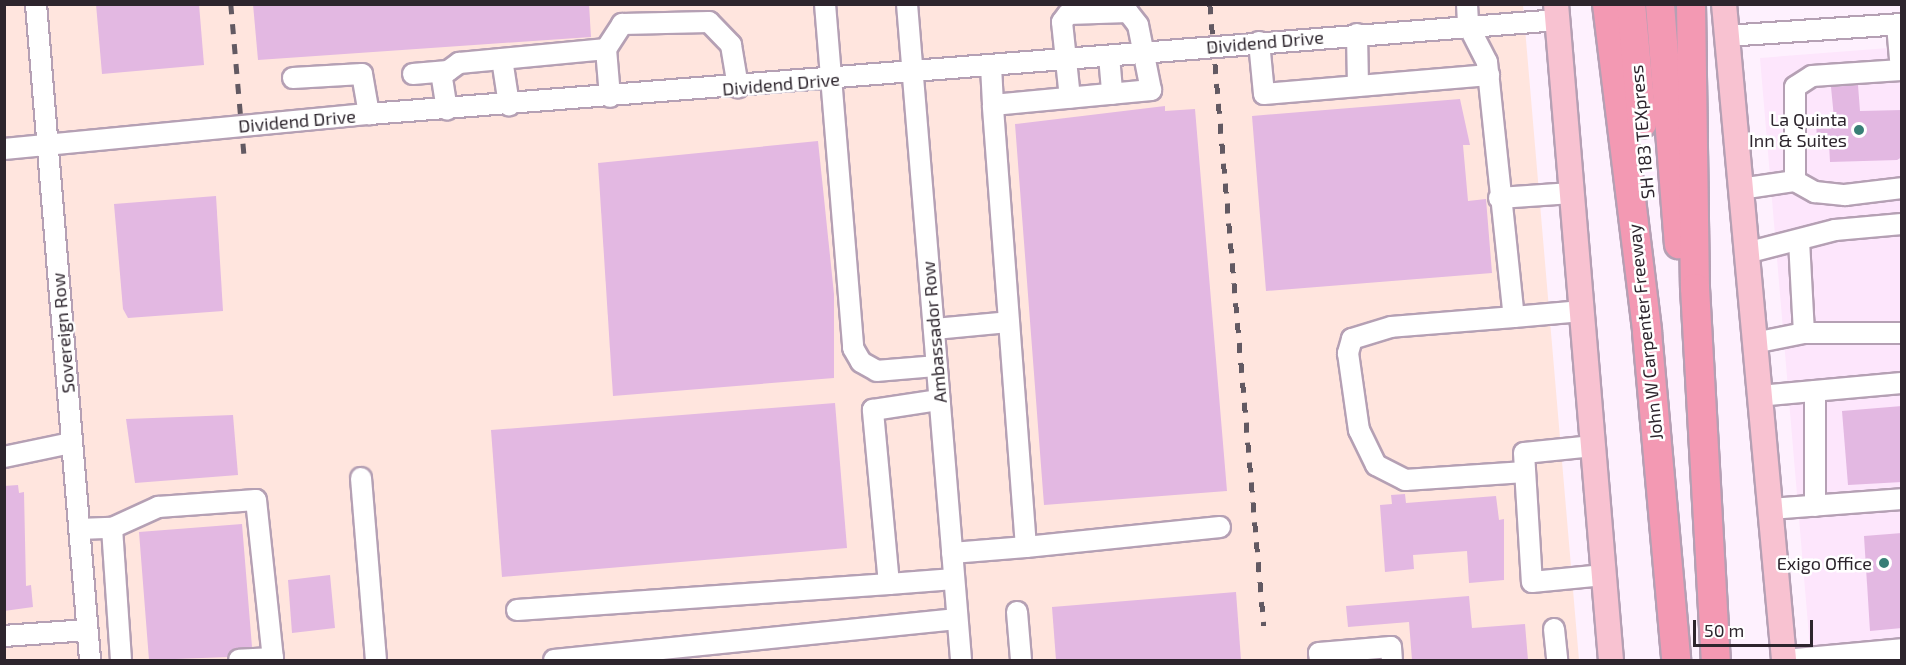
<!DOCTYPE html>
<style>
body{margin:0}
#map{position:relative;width:1906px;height:665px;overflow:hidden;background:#fef1fe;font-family:"Exo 2",sans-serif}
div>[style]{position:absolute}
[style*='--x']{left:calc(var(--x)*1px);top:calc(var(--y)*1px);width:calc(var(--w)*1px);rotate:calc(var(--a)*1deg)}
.commercial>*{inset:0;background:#ffe5de}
.built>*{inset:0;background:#fde6fc}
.building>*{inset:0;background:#e3b8e2}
.roads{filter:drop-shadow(2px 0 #b5a0b4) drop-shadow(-2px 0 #b5a0b4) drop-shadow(0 2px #b5a0b4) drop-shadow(0 -2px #b5a0b4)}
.minor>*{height:20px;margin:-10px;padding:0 10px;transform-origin:10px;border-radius:10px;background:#fff}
.major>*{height:24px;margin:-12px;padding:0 12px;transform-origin:12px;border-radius:12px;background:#f8c2d1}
.highway>*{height:28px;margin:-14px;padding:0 14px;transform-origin:14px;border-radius:14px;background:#f399b3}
.rail>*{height:4.5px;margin-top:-2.25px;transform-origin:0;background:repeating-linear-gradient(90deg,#625962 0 10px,transparent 0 20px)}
.dots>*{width:16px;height:16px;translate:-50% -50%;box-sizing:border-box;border:3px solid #fff;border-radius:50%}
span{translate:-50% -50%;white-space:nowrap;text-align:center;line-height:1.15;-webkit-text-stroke:5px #fff;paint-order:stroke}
.street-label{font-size:18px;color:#2d252d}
.poi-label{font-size:18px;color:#2d252d}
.right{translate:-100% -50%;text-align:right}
.frame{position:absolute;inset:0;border:6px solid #2d252d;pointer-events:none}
.scale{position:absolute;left:1693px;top:620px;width:120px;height:27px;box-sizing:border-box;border:3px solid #2d252d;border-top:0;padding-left:8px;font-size:18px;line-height:21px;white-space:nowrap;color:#2d252d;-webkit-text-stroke:4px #fff;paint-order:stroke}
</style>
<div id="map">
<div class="commercial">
<div style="clip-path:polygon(4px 5px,1523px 5px,1579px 660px,5px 660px)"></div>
</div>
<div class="built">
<div style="clip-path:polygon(1901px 47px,1901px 660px,1811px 660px,1760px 58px)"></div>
</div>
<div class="building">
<div style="clip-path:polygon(96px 4px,199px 4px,204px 65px,102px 74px)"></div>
<div style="clip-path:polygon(253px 4px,589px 4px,591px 37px,258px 60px)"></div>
<div style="clip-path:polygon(1858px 85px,1860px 111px,1902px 110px,1902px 157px,1897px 160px,1830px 162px,1829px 143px,1817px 140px,1816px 120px,1834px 118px,1831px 87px)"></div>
<div style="clip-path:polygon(1460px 99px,1470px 145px,1463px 145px,1468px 201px,1486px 199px,1492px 273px,1266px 291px,1252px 116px)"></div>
<div style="clip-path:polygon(1165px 106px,1165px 111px,1195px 109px,1227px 491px,1044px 505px,1015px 124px)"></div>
<div style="clip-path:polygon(818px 141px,834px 294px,834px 378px,613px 396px,598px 163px)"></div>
<div style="clip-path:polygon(216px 196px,223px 311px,128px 318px,123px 309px,114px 204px)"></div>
<div style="clip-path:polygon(835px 403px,847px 548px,502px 577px,491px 430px)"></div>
<div style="clip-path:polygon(1902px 406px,1902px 482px,1848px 485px,1842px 411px)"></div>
<div style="clip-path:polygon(233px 415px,238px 475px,135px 483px,126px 419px)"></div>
<div style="clip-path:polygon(18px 485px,19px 493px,24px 492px,26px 586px,31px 585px,33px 607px,4px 611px,4px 486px)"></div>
<div style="clip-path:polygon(1405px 494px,1406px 503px,1496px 496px,1499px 520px,1504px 519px,1504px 580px,1469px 583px,1467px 551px,1413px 555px,1414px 569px,1385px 572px,1380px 505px,1392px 504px,1391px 495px)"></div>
<div style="clip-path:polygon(242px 524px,252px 647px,233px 650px,228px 657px,149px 660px,139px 532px)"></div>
<div style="clip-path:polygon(1902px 533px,1902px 628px,1870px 631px,1864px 536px)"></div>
<div style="clip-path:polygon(330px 575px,335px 628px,292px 633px,288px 580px)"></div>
<div style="clip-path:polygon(1236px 592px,1241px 660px,1056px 660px,1052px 607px)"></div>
<div style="clip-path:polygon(1469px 596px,1472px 628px,1525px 624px,1528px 660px,1412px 660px,1409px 622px,1348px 627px,1346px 606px)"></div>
</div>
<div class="roads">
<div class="minor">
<div style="--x:36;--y:4;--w:658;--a:85.29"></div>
<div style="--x:825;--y:4;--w:345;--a:85.3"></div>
<div style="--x:853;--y:348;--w:16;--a:60"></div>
<div style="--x:861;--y:362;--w:18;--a:29"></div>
<div style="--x:877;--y:371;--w:60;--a:-4.8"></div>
<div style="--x:907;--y:4;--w:658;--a:85.29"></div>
<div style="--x:1467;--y:4;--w:21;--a:87"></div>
<div style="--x:1468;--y:25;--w:42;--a:62.8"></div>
<div style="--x:1487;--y:62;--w:256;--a:84"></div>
<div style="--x:1514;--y:317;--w:68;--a:-5"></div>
<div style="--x:1357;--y:34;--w:52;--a:88.9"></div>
<div style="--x:1726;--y:36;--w:176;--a:-3.9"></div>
<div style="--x:1259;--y:42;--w:52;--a:84.5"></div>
<div style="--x:1264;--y:94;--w:226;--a:-4.8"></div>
<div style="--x:606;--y:49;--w:48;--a:85.2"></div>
<div style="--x:1109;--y:56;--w:38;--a:85"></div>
<div style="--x:502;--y:59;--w:47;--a:81.3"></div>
<div style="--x:991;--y:66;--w:39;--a:87"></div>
<div style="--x:441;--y:72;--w:38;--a:81"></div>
<div style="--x:413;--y:74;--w:35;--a:-5"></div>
<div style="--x:448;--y:71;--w:14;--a:-36"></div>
<div style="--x:459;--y:63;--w:148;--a:-5.4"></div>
<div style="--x:606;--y:49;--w:30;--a:-57"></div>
<div style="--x:622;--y:24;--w:87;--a:-1.3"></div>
<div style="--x:709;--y:22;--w:32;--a:46"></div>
<div style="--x:731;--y:45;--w:43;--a:80.5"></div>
<div style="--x:293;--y:78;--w:69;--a:-3.3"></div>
<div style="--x:362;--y:74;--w:41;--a:80.1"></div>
<div style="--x:4;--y:149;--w:367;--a:-5.5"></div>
<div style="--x:369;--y:114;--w:1193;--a:-4.52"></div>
<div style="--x:1795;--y:181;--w:23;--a:29"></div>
<div style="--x:1815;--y:192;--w:30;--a:6"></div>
<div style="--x:1845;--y:195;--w:57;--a:-7"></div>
<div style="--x:1740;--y:189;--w:56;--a:-8.3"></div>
<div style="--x:1795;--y:181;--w:94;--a:-90"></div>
<div style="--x:1795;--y:87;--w:20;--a:-33"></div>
<div style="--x:1812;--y:76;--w:89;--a:-3.9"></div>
<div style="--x:1901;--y:70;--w:45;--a:-95.1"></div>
<div style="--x:1499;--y:198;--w:73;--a:-3.9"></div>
<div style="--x:1746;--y:253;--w:92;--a:-14.5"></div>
<div style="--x:1835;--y:230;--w:67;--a:-5.1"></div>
<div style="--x:1514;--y:317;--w:123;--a:175.4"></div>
<div style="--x:1391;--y:327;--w:41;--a:162.9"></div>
<div style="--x:1352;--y:339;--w:15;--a:106"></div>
<div style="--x:1348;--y:353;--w:78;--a:81.9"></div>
<div style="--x:1359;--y:430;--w:39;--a:64"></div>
<div style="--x:1376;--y:465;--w:33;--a:27"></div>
<div style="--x:1405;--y:480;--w:120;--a:-3.8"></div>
<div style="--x:934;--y:329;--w:75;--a:-5.3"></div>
<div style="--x:1804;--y:333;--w:98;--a:0"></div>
<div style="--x:1754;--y:343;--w:51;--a:-11.3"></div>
<div style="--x:1804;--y:333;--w:92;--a:-93.1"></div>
<div style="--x:1815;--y:391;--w:115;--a:90"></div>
<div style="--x:1759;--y:396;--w:144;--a:-5.2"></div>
<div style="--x:1593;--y:446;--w:69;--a:174.2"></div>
<div style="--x:1524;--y:453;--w:129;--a:86.5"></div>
<div style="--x:1532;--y:582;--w:72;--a:-5.6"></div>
<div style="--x:4;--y:457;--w:68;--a:-11.8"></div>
<div style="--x:361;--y:478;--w:183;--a:85.3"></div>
<div style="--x:1770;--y:509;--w:132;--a:-4.3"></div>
<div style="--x:112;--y:528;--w:51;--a:-24.5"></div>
<div style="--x:158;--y:507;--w:98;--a:-4.1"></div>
<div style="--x:256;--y:500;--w:159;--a:83.9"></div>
<div style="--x:273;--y:658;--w:34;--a:177"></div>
<div style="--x:79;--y:529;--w:33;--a:-2"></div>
<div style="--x:112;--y:528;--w:132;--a:86.1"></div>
<div style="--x:1026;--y:547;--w:195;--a:-5.9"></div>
<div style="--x:952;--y:553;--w:74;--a:-4.6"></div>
<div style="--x:1026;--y:547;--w:443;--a:-94.3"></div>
<div style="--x:993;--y:105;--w:159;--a:-5.4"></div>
<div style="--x:1151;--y:90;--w:66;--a:-101.3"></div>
<div style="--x:1138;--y:25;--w:16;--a:-128"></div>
<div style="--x:1128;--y:12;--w:60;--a:178.1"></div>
<div style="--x:1068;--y:14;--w:10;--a:127"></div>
<div style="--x:1062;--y:22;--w:76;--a:84"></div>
<div style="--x:889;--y:584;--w:65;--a:-4.4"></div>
<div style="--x:517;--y:610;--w:373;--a:-4"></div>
<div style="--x:889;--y:584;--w:175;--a:-95.3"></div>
<div style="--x:873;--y:410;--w:67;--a:-8.6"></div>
<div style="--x:1017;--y:612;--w:48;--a:85.2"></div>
<div style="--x:1554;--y:629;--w:31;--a:84"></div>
<div style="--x:4;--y:636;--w:83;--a:-4.1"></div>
<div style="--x:554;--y:660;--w:405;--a:-5.8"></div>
<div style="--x:1320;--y:660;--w:7;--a:-98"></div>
<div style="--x:1319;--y:653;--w:72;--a:-4.8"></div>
<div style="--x:1391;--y:647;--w:13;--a:86"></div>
<div style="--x:1784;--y:660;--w:119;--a:-5.3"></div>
</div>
<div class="major">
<div style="--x:1556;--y:4;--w:658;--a:85.21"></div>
<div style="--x:1724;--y:4;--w:659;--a:84.77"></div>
</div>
<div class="highway">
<div style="--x:1607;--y:4;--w:330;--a:83"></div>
<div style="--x:1647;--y:332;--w:329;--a:84.9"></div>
<div style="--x:1631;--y:4;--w:120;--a:84.7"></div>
<div style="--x:1660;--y:4;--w:241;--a:85.5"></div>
<div style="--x:1691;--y:4;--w:284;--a:89.2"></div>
<div style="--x:1695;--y:288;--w:373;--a:86.8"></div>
</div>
</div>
<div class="rail">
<div style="--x:231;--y:4;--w:160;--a:85"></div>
<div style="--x:1210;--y:4;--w:624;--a:85.04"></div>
</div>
<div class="dots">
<div style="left:1859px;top:130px;background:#387e76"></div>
<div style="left:1884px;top:563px;background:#387e76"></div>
</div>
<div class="street-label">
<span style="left:1265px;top:42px;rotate:-5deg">Dividend Drive</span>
<span style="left:781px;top:84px;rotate:-5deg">Dividend Drive</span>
<span style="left:297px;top:121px;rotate:-5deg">Dividend Drive</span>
<span style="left:1642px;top:132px;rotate:-95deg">SH 183 TEXpress</span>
<span style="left:934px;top:332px;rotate:-95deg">Ambassador Row</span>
<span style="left:1645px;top:332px;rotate:-96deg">John W Carpenter Freeway</span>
<span style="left:63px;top:333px;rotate:-95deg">Sovereign Row</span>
</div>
<div class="poi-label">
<span class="right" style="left:1847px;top:130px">La Quinta<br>Inn &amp; Suites</span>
<span class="right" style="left:1872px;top:563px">Exigo Office</span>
</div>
<div class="frame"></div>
<div class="scale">50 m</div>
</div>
